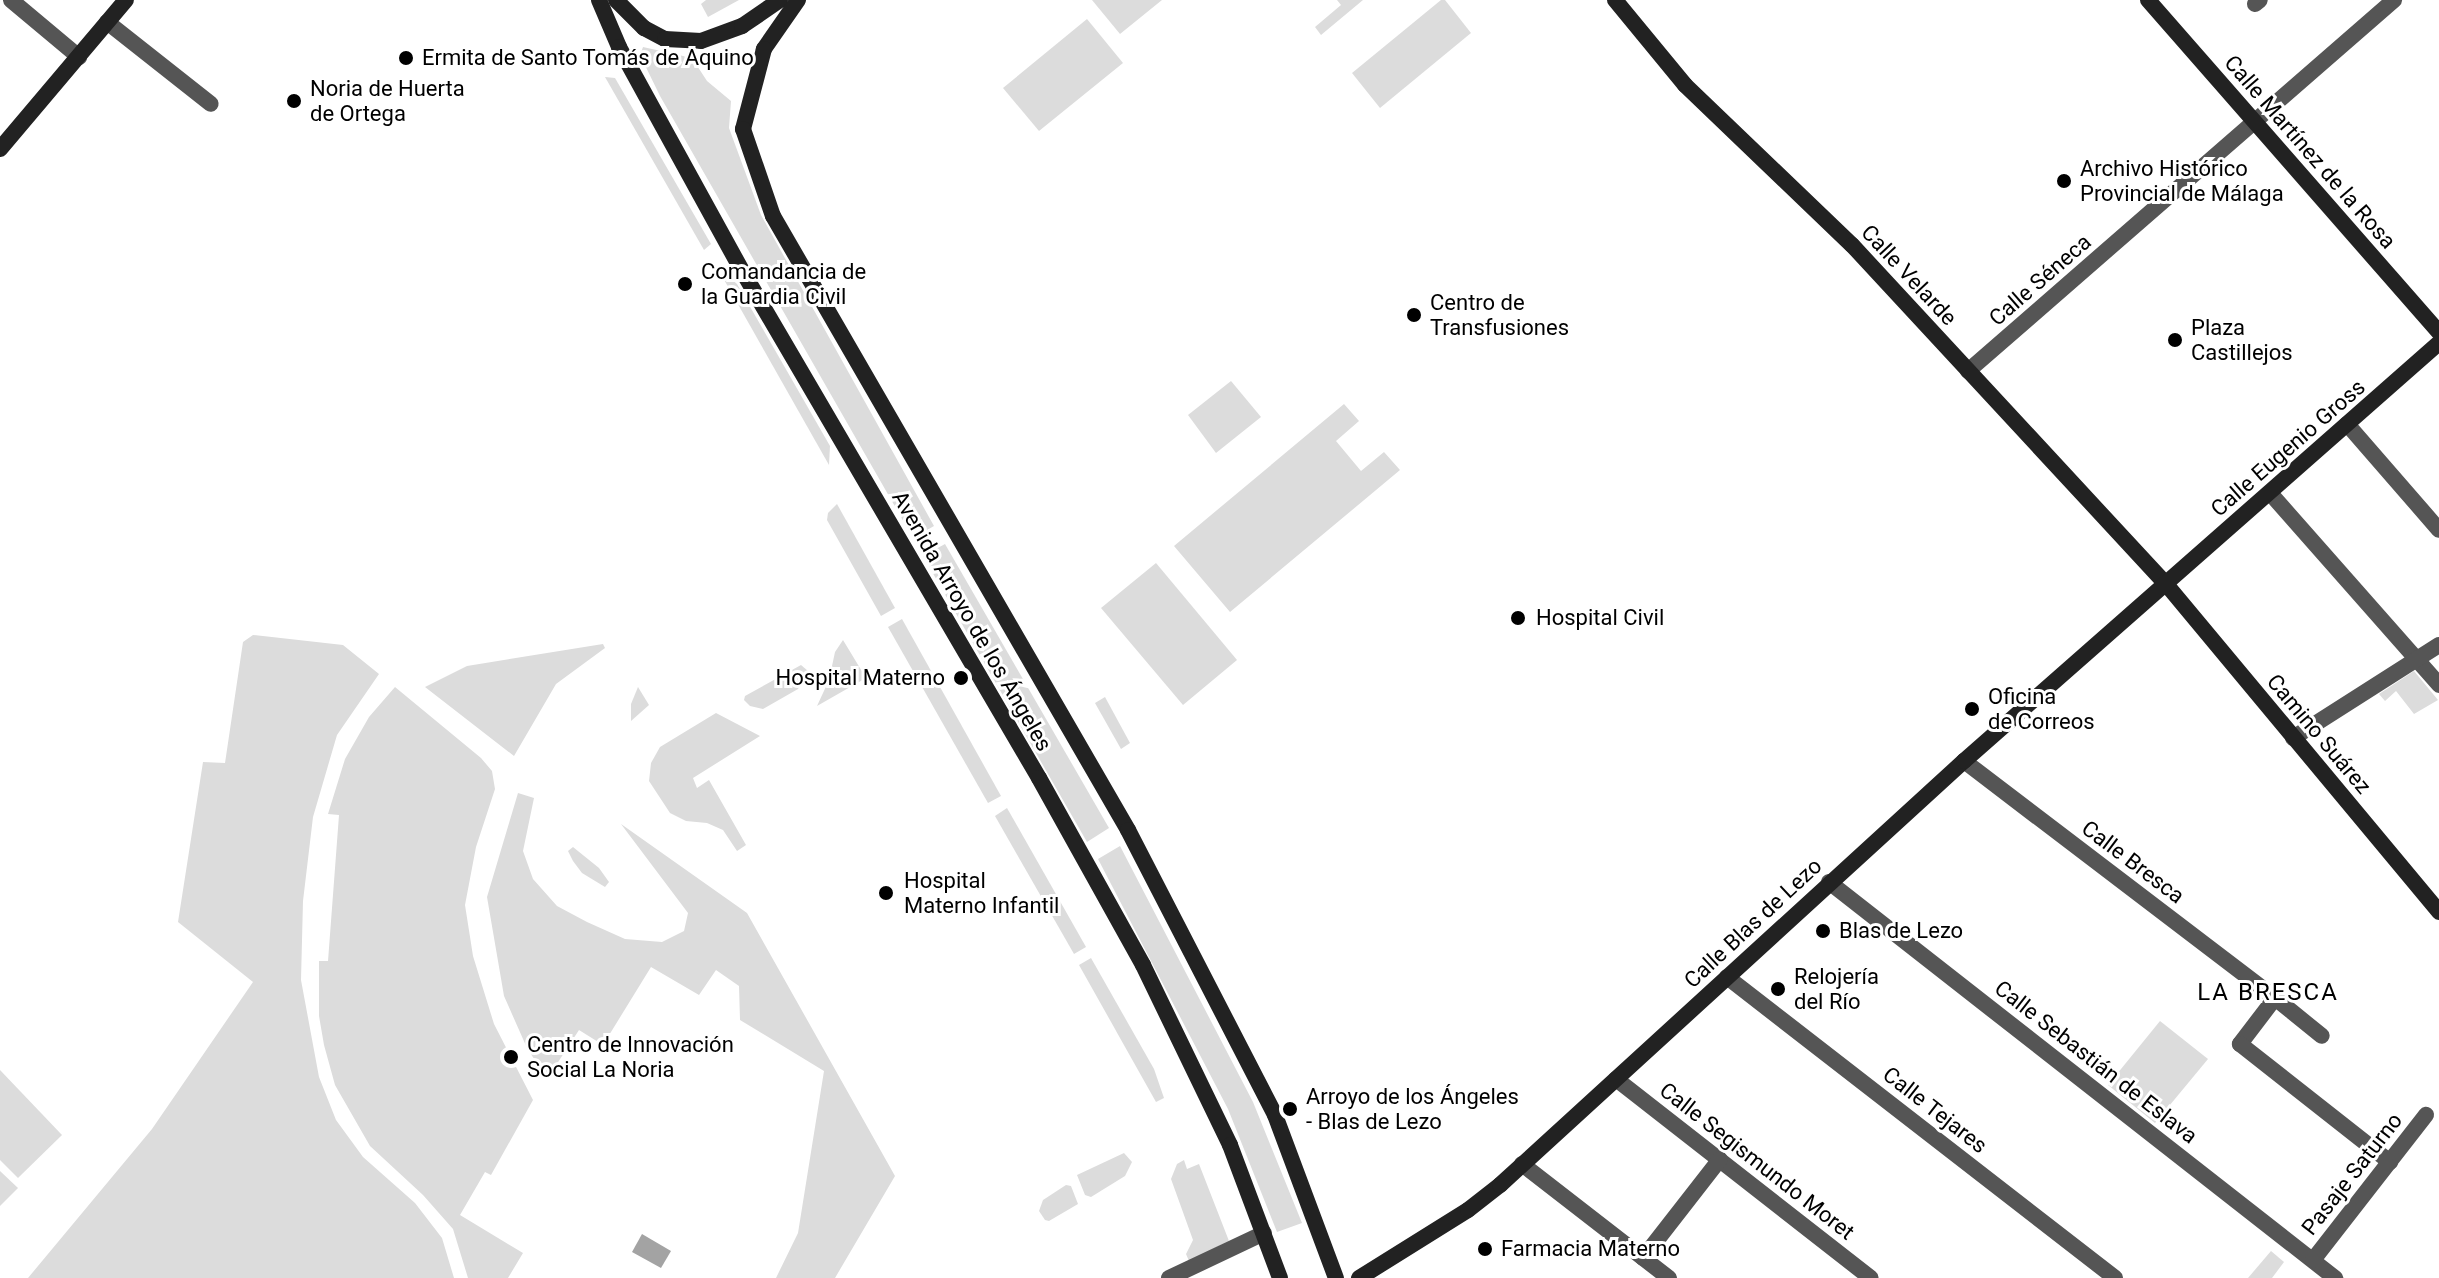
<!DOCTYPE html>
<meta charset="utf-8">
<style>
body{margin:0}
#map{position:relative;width:2439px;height:1278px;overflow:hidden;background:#fff;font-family:Roboto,sans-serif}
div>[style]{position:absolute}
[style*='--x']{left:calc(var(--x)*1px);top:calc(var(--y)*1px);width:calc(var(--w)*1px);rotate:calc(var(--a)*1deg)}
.green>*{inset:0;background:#dcdcdc}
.water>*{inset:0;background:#a3a3a3}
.street>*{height:16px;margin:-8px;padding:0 8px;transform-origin:8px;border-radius:8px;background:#555}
.secondary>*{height:16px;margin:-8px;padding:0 8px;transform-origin:8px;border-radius:8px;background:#222}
.dots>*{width:22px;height:22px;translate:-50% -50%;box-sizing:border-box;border:4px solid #fff;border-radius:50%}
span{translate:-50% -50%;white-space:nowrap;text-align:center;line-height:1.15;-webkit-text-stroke:6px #fff;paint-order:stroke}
.poi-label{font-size:22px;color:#000}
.left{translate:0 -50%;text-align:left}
.right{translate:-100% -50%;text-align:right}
.street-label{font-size:22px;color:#000}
.neighbourhood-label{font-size:24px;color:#000;letter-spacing:2px}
</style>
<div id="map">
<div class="green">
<div style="clip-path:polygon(706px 0,739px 0,708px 17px,701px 4px)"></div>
<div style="clip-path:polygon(1092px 0,1162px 0,1120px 34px)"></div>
<div style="clip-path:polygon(1337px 0,1363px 0,1321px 35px,1315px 27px,1341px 5px)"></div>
<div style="clip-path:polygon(1441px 0,1445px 0,1471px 33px,1380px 108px,1352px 73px)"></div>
<div style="clip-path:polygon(1087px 19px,1123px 63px,1039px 131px,1003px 88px)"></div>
<div style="clip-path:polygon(643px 47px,692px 58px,707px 81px,731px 101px,729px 128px,761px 215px,934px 526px,913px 538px,660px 96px,640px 55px)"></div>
<div style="clip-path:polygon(605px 77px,615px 78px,711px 244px,704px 250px)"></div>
<div style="clip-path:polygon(722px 276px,728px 276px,737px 284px,830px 446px,829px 465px)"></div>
<div style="clip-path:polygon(1231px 381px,1261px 417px,1216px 453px,1188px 415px)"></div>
<div style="clip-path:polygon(1344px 404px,1359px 421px,1336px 441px,1361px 471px,1384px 452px,1400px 470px,1230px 612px,1174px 546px)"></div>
<div style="clip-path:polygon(837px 504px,895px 608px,881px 616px,827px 520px,828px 513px)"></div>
<div style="clip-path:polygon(945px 544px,1109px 828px,1087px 842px,923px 556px)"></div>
<div style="clip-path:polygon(1156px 563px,1237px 660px,1183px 705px,1101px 608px)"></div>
<div style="clip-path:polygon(902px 619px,1001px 796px,988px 803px,888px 627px)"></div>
<div style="clip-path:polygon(253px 635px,343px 645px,379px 674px,337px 735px,313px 817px,303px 901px,301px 980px,319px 1077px,336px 1120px,363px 1157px,415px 1203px,442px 1238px,454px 1278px,28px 1278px,152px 1129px,253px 982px,178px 922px,203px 762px,225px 763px,243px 642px)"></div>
<div style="clip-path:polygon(843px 640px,866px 678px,817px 706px,829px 680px,835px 652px)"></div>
<div style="clip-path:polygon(603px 644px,605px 648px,556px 684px,514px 756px,425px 687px,467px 666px)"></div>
<div style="clip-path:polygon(801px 665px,808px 671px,798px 689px,763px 709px,750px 706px,744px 700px,745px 696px)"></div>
<div style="clip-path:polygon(2414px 671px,2438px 700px,2414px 714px,2396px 691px,2385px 701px,2379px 694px)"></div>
<div style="clip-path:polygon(395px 687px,481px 758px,492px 771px,495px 789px,476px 847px,465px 905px,473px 956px,494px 1024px,533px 1100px,491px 1175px,485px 1172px,460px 1215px,523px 1253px,508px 1278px,468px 1278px,453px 1229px,423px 1195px,370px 1146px,335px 1085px,324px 1045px,319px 1016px,319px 961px,328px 961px,339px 815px,328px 814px,345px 759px,369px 717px)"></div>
<div style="clip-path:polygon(638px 687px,649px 705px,631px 721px,631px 704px)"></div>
<div style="clip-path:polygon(1105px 697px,1130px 743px,1121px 749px,1095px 703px)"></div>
<div style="clip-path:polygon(716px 713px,760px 736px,693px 778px,697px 788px,709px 780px,746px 845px,737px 851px,723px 830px,707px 823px,686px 821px,670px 813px,649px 781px,651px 763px,660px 747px)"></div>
<div style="clip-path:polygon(518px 793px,534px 798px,523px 851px,533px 879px,557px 906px,587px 922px,625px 939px,662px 942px,684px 931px,688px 913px,621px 824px,747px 913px,895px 1176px,835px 1278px,776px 1278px,798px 1233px,824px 1071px,740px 1020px,739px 986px,716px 970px,699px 995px,651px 967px,603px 1045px,579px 1030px,547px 1079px,527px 1048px,504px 996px,487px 897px)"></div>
<div style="clip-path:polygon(1007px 808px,1086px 947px,1074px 954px,995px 816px)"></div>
<div style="clip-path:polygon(1120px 846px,1253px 1102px,1302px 1223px,1277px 1232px,1228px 1109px,1098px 859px)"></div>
<div style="clip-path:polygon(573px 847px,599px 868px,609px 882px,605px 887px,582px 873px,573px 861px,568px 851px)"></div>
<div style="clip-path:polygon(1091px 958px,1154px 1069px,1164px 1098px,1156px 1102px,1079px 965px)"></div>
<div style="clip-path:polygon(2160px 1021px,2208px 1059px,2155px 1123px,2108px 1085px)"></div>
<div style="clip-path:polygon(0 1070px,62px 1135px,18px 1178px,0 1160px)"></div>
<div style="clip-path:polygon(1124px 1153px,1132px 1162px,1125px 1176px,1091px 1197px,1085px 1195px,1077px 1175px)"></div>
<div style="clip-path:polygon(1184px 1160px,1187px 1169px,1199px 1164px,1229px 1241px,1189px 1261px,1186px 1254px,1193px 1240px,1171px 1179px,1177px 1164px)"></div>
<div style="clip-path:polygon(0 1171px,18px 1188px,0 1206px)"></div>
<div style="clip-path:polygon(1066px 1185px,1071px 1186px,1078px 1204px,1049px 1221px,1045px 1220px,1039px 1211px,1043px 1200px)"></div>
<div style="clip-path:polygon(2271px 1251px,2284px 1262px,2272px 1278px,2248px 1278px)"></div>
</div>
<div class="water">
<div style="clip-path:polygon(642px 1234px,671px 1251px,661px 1268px,632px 1252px)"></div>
</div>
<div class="street">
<div style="--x:11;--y:0;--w:89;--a:40"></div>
<div style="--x:2255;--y:4;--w:6;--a:-39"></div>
<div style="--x:107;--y:22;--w:132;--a:38.3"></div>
<div style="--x:1968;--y:371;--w:565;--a:-41.05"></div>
<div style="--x:2347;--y:424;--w:140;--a:49"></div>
<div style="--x:2270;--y:493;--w:256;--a:48.6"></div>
<div style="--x:2293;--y:738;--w:173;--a:-32.5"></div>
<div style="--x:1964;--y:761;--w:391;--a:37.3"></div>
<div style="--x:2275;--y:998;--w:58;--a:127.3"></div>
<div style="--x:2240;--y:1044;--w:191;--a:38.2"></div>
<div style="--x:1829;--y:882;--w:643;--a:38.05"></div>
<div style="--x:1727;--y:977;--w:491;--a:37.8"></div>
<div style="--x:2275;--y:998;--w:60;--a:39"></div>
<div style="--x:1616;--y:1079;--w:323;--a:38"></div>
<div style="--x:1522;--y:1164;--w:186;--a:37.8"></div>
<div style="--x:1643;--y:1258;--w:125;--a:-52.1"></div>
<div style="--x:2313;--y:1260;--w:184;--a:-52.1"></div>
<div style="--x:1169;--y:1278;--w:105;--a:-25.3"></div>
</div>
<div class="secondary">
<div style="--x:599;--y:0;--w:51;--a:66.9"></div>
<div style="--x:619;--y:47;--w:259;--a:61.2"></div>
<div style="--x:744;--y:274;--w:584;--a:59.66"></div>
<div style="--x:1039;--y:778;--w:214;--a:60.9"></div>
<div style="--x:1143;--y:965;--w:200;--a:64.2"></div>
<div style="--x:1230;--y:1145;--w:142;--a:69.4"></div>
<div style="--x:616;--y:0;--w:40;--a:45"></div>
<div style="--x:644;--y:28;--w:24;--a:28"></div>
<div style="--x:665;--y:39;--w:36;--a:3"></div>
<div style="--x:701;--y:41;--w:44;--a:-20.1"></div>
<div style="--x:742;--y:26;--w:46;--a:-34.4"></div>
<div style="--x:798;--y:0;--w:60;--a:124.8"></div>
<div style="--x:764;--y:49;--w:83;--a:104.7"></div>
<div style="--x:743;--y:129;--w:92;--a:71"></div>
<div style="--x:773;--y:216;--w:709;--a:59.96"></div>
<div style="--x:1128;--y:830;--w:321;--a:62.7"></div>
<div style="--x:1275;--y:1115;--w:174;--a:69.5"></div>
<div style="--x:1615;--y:0;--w:110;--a:50.5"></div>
<div style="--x:1685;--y:85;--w:231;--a:43.8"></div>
<div style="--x:1852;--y:245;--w:462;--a:47.2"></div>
<div style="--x:2166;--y:584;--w:427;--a:50.2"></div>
<div style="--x:2148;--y:0;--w:441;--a:48.8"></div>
<div style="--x:0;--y:149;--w:195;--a:-49.8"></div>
<div style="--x:1359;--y:1278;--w:128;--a:-32"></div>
<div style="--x:1468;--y:1210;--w:41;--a:-38"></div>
<div style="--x:1500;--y:1185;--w:629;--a:-42.42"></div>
<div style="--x:1964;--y:761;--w:633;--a:-41.35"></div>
</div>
<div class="dots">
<div style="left:406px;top:58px;background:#000"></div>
<div style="left:294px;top:101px;background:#000"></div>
<div style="left:2064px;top:181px;background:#000"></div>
<div style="left:685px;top:284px;background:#000"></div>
<div style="left:1414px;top:315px;background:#000"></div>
<div style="left:2175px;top:340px;background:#000"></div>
<div style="left:1518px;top:618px;background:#000"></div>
<div style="left:961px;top:678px;background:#000"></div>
<div style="left:1972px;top:709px;background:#000"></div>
<div style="left:886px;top:893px;background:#000"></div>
<div style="left:1823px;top:931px;background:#000"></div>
<div style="left:1778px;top:989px;background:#000"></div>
<div style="left:511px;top:1057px;background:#000"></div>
<div style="left:1290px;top:1109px;background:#000"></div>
<div style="left:1485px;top:1249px;background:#000"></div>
</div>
<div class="poi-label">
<span class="left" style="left:422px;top:58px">Ermita de Santo Tomás de Aquino</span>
<span class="left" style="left:310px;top:101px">Noria de Huerta<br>de Ortega</span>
<span class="left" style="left:2080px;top:181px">Archivo Histórico<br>Provincial de Málaga</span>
<span class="left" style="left:701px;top:284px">Comandancia de<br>la Guardia Civil</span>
<span class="left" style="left:1430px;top:315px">Centro de<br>Transfusiones</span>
<span class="left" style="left:2191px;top:340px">Plaza<br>Castillejos</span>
<span class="left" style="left:1536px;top:618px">Hospital Civil</span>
<span class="right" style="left:945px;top:678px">Hospital Materno</span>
<span class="left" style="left:1988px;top:709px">Oficina<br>de Correos</span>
<span class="left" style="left:904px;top:893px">Hospital<br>Materno Infantil</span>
<span class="left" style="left:1839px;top:931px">Blas de Lezo</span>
<span class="left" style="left:1794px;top:989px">Relojería<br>del Río</span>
<span class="left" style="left:527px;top:1057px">Centro de Innovación<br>Social La Noria</span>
<span class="left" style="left:1306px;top:1109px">Arroyo de los Ángeles<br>- Blas de Lezo</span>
<span class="left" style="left:1501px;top:1249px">Farmacia Materno</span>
</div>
<div class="street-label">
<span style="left:2310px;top:152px;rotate:49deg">Calle Martínez de la Rosa</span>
<span style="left:1909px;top:275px;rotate:47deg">Calle Velarde</span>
<span style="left:2040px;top:280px;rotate:-41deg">Calle Séneca</span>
<span style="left:2288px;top:448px;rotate:-41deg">Calle Eugenio Gross</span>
<span style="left:972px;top:621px;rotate:60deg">Avenida Arroyo de los Ángeles</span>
<span style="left:2319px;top:734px;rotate:50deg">Camino Suárez</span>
<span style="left:2133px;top:862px;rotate:37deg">Calle Bresca</span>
<span style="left:1753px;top:923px;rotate:-43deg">Calle Blas de Lezo</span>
<span style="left:2096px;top:1062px;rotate:38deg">Calle Sebastián de Eslava</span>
<span style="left:1935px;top:1110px;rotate:38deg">Calle Tejares</span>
<span style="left:1757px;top:1161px;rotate:38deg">Calle Segismundo Moret</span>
<span style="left:2352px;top:1174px;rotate:-52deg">Pasaje Saturno</span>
</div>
<div class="neighbourhood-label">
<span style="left:2268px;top:993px">LA BRESCA</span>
</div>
</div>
